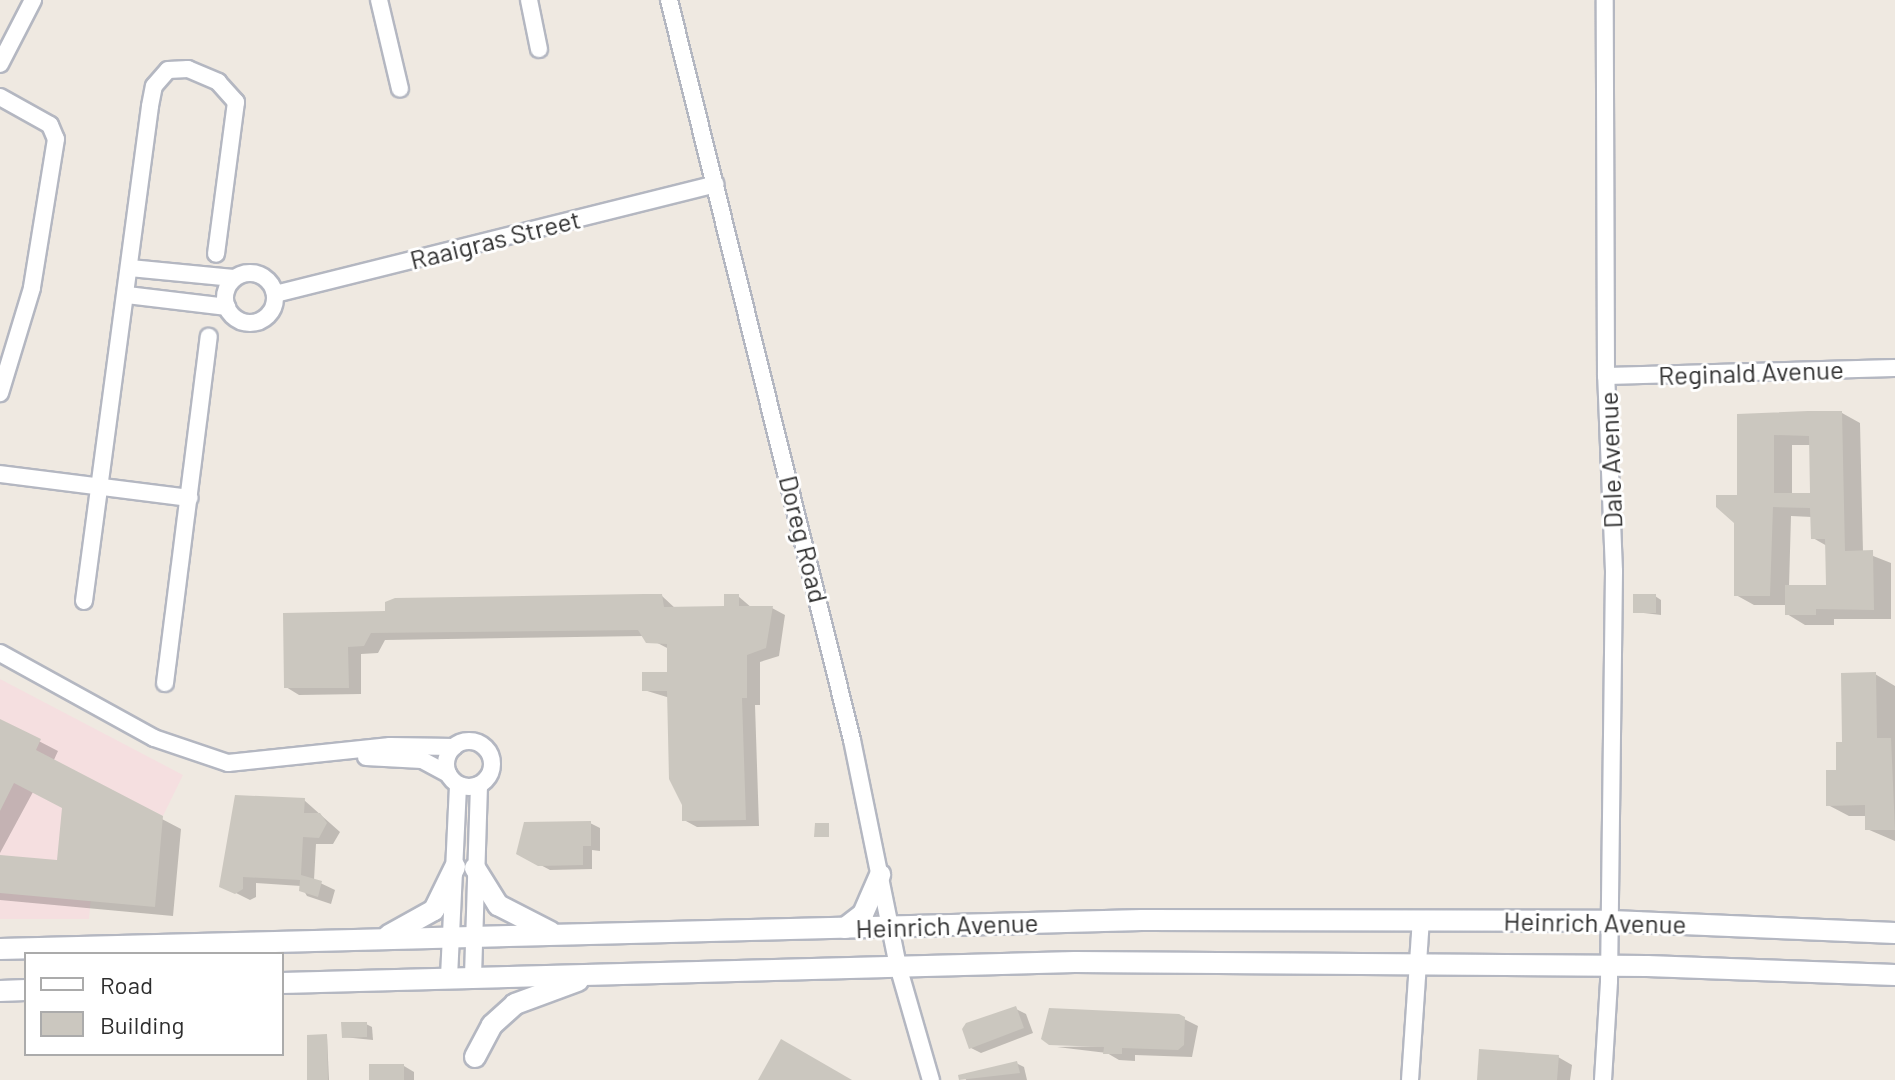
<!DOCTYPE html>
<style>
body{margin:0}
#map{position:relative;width:1895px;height:1080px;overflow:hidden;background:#efe9e1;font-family:Barlow,sans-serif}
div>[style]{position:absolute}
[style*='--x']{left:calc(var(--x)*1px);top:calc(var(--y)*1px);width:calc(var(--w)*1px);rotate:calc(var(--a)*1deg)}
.medical>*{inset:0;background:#f5dfe0}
.shadow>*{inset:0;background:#0003}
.building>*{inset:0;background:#cbc7bf}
.roads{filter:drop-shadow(2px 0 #b4b7c1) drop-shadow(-2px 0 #b4b7c1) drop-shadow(0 2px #b4b7c1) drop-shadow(0 -2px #b4b7c1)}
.minor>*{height:16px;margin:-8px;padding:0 8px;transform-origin:8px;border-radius:8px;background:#fff}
.minor>.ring{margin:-8px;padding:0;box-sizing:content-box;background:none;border:16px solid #fff;border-radius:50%}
.tertiary>*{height:20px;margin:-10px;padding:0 10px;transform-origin:10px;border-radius:10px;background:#fff}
span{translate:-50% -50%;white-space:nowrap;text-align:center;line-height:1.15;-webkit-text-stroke:6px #fff;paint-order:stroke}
.street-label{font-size:26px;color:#2e2e2e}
.legend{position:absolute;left:24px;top:952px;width:260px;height:104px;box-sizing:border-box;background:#fff;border:2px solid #ababab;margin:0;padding:10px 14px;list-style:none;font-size:24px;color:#2e2e2e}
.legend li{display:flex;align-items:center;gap:16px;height:40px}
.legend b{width:40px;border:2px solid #ababab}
</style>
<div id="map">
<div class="medical">
<div style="clip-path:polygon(0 679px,183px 775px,163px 816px,101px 785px,89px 919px,0 919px)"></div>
</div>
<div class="shadow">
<div style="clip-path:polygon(evenodd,1842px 413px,1860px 423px,1863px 552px,1891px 563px,1891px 619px,1834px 619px,1834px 625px,1805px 625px,1787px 614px,1787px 605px,1754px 605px,1736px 595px,1739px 416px,1842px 413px,1792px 445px,1811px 445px,1812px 495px,1792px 495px,1792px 445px,1842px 413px,1791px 516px,1812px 517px,1813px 538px,1827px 546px,1828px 587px,1789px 587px,1791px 516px)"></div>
<div style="clip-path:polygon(662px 596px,676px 609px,726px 608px,738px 596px,752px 608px,772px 608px,785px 615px,779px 656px,760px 662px,760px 705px,755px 705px,759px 826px,697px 827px,684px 820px,670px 698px,644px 690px,669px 674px,669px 649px,644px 636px,385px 640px,378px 653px,361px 654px,361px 694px,299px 695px,286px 687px,387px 613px)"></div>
<div style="clip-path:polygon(1655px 596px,1661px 600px,1661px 615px,1635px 612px)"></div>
<div style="clip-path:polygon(1875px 674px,1895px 686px,1895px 841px,1867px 829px,1867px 816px,1849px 816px,1828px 805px,1844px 744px)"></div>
<div style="clip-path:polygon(0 721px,58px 751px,53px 762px,181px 829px,173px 916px,0 900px,0 857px,59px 862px,64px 808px,33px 792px,0 853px)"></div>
<div style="clip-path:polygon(304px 800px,340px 832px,333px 844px,316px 844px,314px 880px,335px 890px,331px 904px,307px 896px,301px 886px,256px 883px,256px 897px,250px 900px,222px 886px)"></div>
<div style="clip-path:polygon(590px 823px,600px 828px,600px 851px,592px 850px,592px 869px,550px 870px,518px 853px)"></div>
<div style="clip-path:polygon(1016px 1009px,1026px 1014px,1033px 1033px,981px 1053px,971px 1048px)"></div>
<div style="clip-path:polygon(1184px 1019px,1198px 1026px,1192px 1057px,1135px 1055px,1135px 1061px,1119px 1060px,1107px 1053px,1057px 1047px,1114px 1046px,1050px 1043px)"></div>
<div style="clip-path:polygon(366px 1024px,372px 1027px,373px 1040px,343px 1037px)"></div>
<div style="clip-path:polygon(327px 1036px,329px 1080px,309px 1080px)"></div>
<div style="clip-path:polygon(1558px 1057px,1572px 1065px,1570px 1080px,1479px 1080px)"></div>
<div style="clip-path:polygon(1016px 1063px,1024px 1067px,1027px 1080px,966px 1080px,965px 1075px)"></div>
<div style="clip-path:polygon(404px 1066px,414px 1072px,414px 1080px,371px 1080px)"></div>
</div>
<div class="building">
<div style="clip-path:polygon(evenodd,1808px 411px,1842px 411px,1845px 551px,1873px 550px,1874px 610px,1816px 609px,1816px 615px,1785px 615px,1785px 585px,1826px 585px,1825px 539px,1811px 539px,1810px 508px,1773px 507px,1770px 596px,1734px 596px,1734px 523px,1716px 507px,1716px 495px,1737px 495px,1737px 414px,1808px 411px,1774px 435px,1809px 436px,1810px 493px,1774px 493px,1774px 435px)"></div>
<div style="clip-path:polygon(644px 594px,662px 594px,664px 607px,724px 606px,724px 594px,739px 594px,739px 606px,773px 606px,766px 648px,747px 655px,747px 698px,742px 698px,746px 820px,682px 821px,682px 805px,669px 779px,667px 691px,642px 691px,642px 672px,667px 672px,667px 644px,646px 643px,638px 630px,371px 633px,364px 646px,348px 647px,349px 688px,284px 688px,283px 613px,385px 611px,385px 602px,395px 598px)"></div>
<div style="clip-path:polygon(1633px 594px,1656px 594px,1656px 613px,1633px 613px)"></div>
<div style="clip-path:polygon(1876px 672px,1877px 738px,1891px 738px,1895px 830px,1865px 830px,1865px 805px,1826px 806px,1826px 770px,1836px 770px,1836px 742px,1842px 742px,1841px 673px)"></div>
<div style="clip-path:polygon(0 719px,41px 739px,36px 750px,163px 816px,155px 907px,0 893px,0 855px,57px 860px,62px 808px,14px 783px,0 811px)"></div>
<div style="clip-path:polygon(235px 795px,305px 798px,304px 813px,320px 813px,327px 823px,319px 838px,303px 837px,301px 875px,322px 881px,318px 897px,299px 891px,300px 880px,243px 877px,243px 889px,235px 894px,219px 887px)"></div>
<div style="clip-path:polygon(591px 821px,591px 846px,583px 846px,583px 865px,538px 866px,516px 854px,524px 822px)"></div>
<div style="clip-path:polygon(815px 823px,829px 823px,829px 837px,814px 837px)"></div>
<div style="clip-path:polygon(1016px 1006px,1024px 1028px,969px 1049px,962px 1029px,966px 1023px)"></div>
<div style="clip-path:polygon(1049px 1008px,1179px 1014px,1185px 1017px,1184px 1045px,1178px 1050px,1122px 1048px,1122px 1054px,1103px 1054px,1104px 1047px,1049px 1045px,1041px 1039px)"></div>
<div style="clip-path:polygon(341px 1022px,367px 1022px,367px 1037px,342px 1038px)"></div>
<div style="clip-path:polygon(327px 1034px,328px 1080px,307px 1080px,307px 1035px)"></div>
<div style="clip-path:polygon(781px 1039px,852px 1080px,758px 1080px)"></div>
<div style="clip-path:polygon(1479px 1049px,1559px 1055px,1557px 1080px,1477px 1080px)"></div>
<div style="clip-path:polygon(1017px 1061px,1020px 1073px,959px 1080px,958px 1075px)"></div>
<div style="clip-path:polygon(369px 1064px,404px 1064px,404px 1080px,369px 1080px)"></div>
</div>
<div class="roads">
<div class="minor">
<div style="--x:379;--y:0;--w:91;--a:76.7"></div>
<div style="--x:529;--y:0;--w:50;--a:78.5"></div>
<div style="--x:669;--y:0;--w:762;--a:76.11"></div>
<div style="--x:852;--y:740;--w:231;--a:78.5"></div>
<div style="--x:898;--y:966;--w:119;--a:73.9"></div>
<div style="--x:0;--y:64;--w:72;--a:-62.7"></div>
<div style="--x:0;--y:97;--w:57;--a:29.2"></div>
<div style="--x:50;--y:125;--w:15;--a:67"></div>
<div style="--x:56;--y:139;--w:151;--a:99.2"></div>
<div style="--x:32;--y:288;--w:110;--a:106.9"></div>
<div style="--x:130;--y:268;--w:104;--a:5.5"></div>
<div class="ring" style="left:225px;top:273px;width:34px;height:34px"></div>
<div style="--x:275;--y:294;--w:454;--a:-14"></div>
<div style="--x:127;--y:295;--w:101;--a:6.8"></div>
<div style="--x:1606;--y:376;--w:289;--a:-1.6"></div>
<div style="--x:0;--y:474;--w:191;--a:7.2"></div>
<div style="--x:84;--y:601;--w:499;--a:-82.4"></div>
<div style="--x:150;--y:106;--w:20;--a:-79"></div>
<div style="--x:154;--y:86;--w:21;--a:-49"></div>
<div style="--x:168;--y:70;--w:20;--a:-3"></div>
<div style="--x:188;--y:69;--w:33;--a:23"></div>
<div style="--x:218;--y:82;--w:27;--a:48"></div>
<div style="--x:236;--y:102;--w:153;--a:97.5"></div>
<div style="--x:0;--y:653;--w:176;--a:28.9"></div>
<div style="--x:154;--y:738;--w:78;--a:18.7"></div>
<div style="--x:228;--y:763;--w:163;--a:-6"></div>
<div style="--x:390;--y:746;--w:64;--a:0.9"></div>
<div style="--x:165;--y:683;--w:349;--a:-82.8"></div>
<div class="ring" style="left:446px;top:741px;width:30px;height:30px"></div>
<div style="--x:366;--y:757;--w:56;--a:3.1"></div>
<div style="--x:422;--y:760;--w:30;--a:28"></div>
<div style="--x:473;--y:976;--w:191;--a:-88.2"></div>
<div style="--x:449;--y:977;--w:192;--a:-87.3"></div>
<div style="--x:1410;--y:1080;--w:160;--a:-86.1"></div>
<div style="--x:1603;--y:1080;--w:99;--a:-86.5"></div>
<div style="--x:1609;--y:981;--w:410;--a:-89.3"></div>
<div style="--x:1614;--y:571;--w:195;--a:-92.3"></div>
<div style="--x:1606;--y:376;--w:376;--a:-90.2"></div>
</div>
<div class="tertiary">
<div style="--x:475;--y:868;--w:44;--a:58.1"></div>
<div style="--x:498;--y:905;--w:59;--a:27"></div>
<div style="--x:845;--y:928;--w:23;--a:-38"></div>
<div style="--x:863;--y:914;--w:43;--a:-66.4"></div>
<div style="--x:389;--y:935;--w:51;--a:-29.1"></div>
<div style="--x:434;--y:910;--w:48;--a:-64"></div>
<div style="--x:0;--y:949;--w:1142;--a:-1.45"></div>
<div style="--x:1142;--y:920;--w:468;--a:0.1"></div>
<div style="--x:1610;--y:921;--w:285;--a:2.4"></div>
<div style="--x:282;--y:983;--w:793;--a:-1.52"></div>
<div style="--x:1075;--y:962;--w:572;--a:0.4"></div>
<div style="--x:1647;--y:966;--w:248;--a:2.1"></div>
<div style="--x:0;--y:991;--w:26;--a:-2"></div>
<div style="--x:475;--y:1057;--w:36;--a:-62"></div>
<div style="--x:492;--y:1025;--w:31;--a:-42"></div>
<div style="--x:515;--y:1004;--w:67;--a:-20.1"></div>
</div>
</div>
<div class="street-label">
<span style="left:495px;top:239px;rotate:-14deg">Raaigras Street</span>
<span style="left:1751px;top:372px;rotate:-2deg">Reginald Avenue</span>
<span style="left:1610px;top:460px;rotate:-92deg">Dale Avenue</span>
<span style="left:804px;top:539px;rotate:76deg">Doreg Road</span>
<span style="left:1595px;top:922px;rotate:1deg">Heinrich Avenue</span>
<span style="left:947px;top:925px;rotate:-2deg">Heinrich Avenue</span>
</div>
<ul class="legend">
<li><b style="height:10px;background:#fff"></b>Road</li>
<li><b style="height:22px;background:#cbc7bf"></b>Building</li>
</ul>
</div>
